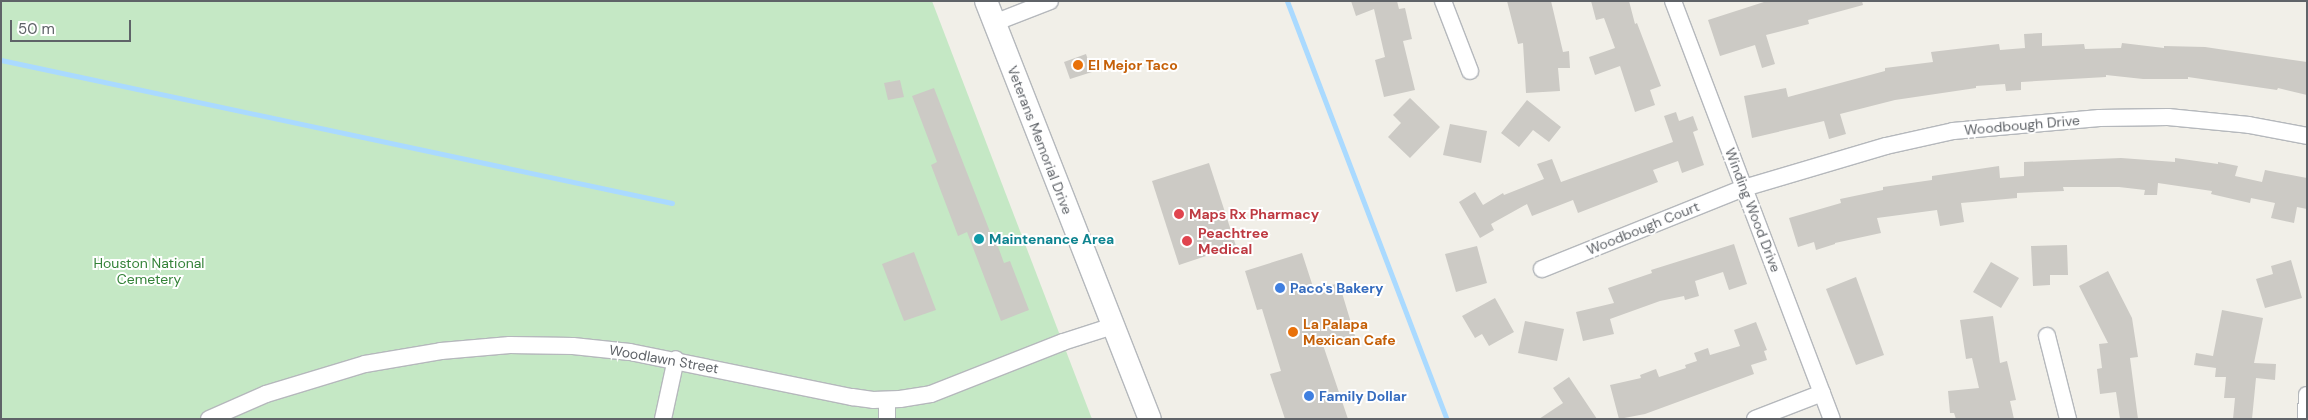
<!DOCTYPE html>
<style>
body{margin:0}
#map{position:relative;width:2308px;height:420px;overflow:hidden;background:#f1efe8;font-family:"DM Sans",sans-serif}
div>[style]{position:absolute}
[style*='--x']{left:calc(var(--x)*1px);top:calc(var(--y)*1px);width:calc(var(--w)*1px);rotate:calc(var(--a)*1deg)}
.green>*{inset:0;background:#c5e8c5}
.stream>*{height:5px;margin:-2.5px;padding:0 2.5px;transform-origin:2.5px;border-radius:2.5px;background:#aadaff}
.building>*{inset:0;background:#cccac5}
.roads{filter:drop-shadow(1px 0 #b5b8bc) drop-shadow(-1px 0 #b5b8bc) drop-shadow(0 1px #b5b8bc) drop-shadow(0 -1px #b5b8bc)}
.street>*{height:16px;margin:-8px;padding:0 8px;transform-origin:8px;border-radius:8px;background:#fff}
.secondary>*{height:22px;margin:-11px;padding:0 11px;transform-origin:11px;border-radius:11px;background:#fff}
.dots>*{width:14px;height:14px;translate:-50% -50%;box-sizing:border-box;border:2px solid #fff;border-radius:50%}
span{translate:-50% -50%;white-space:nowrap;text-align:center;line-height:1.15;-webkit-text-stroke:4px #fff;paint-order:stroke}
.food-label{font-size:14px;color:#c56008;font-weight:700}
.left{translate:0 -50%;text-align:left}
.street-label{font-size:14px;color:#5f6368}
.health-label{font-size:14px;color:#be3a42;font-weight:700}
.culture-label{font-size:14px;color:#0d838f;font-weight:700}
.park-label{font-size:14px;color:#348238}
.shop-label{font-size:14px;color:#366cbe;font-weight:700}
.frame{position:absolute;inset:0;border:2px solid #5f6368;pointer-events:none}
.scale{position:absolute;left:10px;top:20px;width:121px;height:22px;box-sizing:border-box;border:2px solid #5f6368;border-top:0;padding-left:6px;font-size:15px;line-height:18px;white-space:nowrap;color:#5f6368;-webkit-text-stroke:4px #fff;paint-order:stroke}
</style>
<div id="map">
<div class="green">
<div style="clip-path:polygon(1px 1px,932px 1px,1092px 419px,1px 419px)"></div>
</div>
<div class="stream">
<div style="--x:1287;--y:1;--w:448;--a:69.1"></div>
<div style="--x:1;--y:60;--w:686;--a:12.03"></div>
</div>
<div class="building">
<div style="clip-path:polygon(1351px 1px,1397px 1px,1399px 9px,1405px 8px,1412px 39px,1403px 41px,1415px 90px,1384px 97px,1375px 60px,1385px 57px,1374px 9px,1356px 16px)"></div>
<div style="clip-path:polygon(1507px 1px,1551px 1px,1563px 52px,1569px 51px,1570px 68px,1558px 68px,1560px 91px,1526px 93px,1523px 43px,1518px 44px)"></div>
<div style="clip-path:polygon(1591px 1px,1629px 1px,1635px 24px,1637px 23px,1661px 86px,1650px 90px,1655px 105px,1635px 112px,1620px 66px,1595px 75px,1589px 57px,1615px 48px,1604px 18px,1596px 20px)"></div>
<div style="clip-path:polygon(1767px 1px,1862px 1px,1863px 5px,1808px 20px,1809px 24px,1766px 35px,1775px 64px,1762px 68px,1755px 45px,1720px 56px,1708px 20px)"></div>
<div style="clip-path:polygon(2042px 33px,2042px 46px,2084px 44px,2085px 49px,2121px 48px,2122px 43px,2164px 48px,2164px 46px,2205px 47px,2307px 62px,2307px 95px,2278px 88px,2277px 90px,2188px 77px,2188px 79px,2143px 79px,2106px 75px,2106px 77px,2021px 82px,2021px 90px,2006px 91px,2005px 84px,1976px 86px,1976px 88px,1895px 100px,1840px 114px,1846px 134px,1829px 139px,1824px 121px,1752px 138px,1744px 96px,1786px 88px,1788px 97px,1885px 71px,1885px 68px,1933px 62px,1931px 52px,1999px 44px,2000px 50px,2025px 48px,2024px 34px)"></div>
<div style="clip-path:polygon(1086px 54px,1092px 72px,1070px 79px,1064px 62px)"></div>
<div style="clip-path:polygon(900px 80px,904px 97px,888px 100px,884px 83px)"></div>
<div style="clip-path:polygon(934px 88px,994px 242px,996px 241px,1004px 263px,1010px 261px,1029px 310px,1001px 321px,967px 232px,958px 236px,931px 165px,937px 162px,912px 96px)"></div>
<div style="clip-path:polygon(1410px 98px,1440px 127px,1410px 158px,1388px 137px,1401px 123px,1393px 115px)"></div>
<div style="clip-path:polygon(1527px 100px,1561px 127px,1549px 142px,1533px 130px,1519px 147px,1501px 133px)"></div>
<div style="clip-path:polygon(1676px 112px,1679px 121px,1693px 116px,1698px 130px,1693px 132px,1704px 165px,1682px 173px,1678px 161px,1653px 170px,1658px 182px,1578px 213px,1573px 200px,1532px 216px,1527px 204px,1491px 224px,1494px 230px,1480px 238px,1459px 202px,1475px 192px,1483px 205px,1503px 193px,1504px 195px,1544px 179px,1537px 164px,1552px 159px,1561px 182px,1673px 142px,1664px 116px)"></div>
<div style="clip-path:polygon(1450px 124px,1487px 131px,1481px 163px,1443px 155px)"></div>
<div style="clip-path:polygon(2121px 158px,2175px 162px,2175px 158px,2218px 164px,2218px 162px,2238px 166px,2235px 176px,2262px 182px,2265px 170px,2307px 178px,2307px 209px,2297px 207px,2294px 223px,2271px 218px,2275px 203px,2251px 198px,2250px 203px,2211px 194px,2212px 191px,2158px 183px,2157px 195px,2144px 195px,2145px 190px,2119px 187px,2063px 187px,2064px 191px,2017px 193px,2017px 198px,1961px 203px,1964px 222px,1940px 226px,1937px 210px,1877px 218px,1881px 233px,1835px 243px,1835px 244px,1816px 250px,1814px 242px,1798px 247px,1789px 218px,1841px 203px,1840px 199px,1883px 190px,1883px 187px,1932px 180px,1932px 176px,1999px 166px,2000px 178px,2024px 176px,2024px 162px)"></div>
<div style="clip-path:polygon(1209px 163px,1236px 246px,1179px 265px,1152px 181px)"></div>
<div style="clip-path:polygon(1734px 244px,1747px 284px,1729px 290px,1723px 272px,1695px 281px,1699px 296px,1685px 300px,1684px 296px,1660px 301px,1610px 319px,1614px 334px,1583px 341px,1576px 312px,1614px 303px,1608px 288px,1652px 273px,1651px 270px)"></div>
<div style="clip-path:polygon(2067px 245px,2068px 275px,2050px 275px,2050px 285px,2033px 286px,2031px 246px)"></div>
<div style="clip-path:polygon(1477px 246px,1487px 283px,1456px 292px,1445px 254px)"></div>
<div style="clip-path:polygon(914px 252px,936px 310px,904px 321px,882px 264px)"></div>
<div style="clip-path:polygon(1302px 253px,1314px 290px,1339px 283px,1355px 336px,1323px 345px,1348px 419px,1285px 419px,1270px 374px,1281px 371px,1262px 309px,1257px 310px,1245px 271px)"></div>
<div style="clip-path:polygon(2291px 260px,2302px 298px,2265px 308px,2256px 279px,2273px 274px,2271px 266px)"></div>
<div style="clip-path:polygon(1991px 262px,2019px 278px,2001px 308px,1973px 292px)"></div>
<div style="clip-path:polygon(2108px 271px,2132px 318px,2138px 357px,2130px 358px,2138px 419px,2120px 419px,2116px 392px,2100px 394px,2097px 369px,2102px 368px,2099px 344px,2108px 343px,2079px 286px)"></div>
<div style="clip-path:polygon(1856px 277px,1884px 355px,1856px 365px,1826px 289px)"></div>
<div style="clip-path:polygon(1495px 298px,1514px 332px,1489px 346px,1482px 334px,1475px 338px,1462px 316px)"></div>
<div style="clip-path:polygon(2222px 310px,2263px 318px,2254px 363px,2276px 364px,2275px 380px,2256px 378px,2252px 419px,2233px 419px,2235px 398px,2224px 398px,2226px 377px,2215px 377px,2216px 368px,2194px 365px,2196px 353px,2213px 356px)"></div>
<div style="clip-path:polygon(1993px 316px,2000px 363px,2007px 361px,2016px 400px,2010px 401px,2014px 419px,1956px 419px,1954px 413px,1950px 413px,1948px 391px,1979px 388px,1972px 358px,1966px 359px,1960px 320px)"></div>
<div style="clip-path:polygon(1525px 321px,1564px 329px,1557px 361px,1518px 353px)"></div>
<div style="clip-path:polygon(1756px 322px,1767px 350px,1764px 351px,1767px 360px,1751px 365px,1754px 374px,1645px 414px,1619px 419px,1610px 385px,1641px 378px,1640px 375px,1656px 369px,1659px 377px,1686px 368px,1685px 365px,1697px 361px,1694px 353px,1708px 348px,1710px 355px,1740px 346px,1734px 330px)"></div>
<div style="clip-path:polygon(1569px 377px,1597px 419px,1539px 419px,1563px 403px,1553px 388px)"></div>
</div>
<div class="roads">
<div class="street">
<div style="--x:1443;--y:1;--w:75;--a:68.9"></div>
<div style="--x:1673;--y:1;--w:447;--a:69.2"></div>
<div style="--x:994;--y:23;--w:60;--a:-21.4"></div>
<div style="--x:1542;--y:269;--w:218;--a:-21.9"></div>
<div style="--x:1744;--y:188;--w:148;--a:-16.5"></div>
<div style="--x:1886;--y:146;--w:69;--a:-12.6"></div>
<div style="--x:1953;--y:131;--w:147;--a:-5.1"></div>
<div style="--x:2099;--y:118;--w:69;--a:-0.8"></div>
<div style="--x:2168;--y:117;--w:81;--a:5.6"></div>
<div style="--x:2249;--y:125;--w:59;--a:10.7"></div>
<div style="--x:2047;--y:336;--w:86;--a:75.8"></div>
<div style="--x:209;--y:419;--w:62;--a:-23.7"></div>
<div style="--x:266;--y:394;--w:103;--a:-16.9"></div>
<div style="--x:365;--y:364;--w:77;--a:-9.7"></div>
<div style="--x:441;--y:351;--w:69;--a:-5"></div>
<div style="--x:510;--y:345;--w:63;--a:0.9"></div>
<div style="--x:573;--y:346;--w:57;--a:6"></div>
<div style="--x:630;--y:352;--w:227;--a:11.5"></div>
<div style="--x:852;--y:397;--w:21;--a:8"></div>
<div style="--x:873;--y:400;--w:27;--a:-2"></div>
<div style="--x:900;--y:399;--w:31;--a:-9"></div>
<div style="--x:931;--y:394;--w:142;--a:-21.5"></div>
<div style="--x:1063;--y:342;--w:52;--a:-17.7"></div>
<div style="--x:663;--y:419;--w:61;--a:-77.8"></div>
<div style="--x:887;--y:419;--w:18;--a:-90"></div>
<div style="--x:1755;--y:419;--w:72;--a:-21.2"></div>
<div style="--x:2306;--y:419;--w:24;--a:-88"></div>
</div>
<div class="secondary">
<div style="--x:986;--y:1;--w:449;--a:68.6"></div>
</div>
</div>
<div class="dots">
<div style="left:1078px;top:65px;background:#e8710a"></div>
<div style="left:1179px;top:214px;background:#e0444e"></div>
<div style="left:979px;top:239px;background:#0f9aa8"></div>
<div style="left:1187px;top:241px;background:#e0444e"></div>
<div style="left:1280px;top:288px;background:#3f7fe0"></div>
<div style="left:1293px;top:332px;background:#e8710a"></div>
<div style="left:1309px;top:396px;background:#3f7fe0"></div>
</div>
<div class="food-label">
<span class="left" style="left:1088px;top:65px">El Mejor Taco</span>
<span class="left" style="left:1303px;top:332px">La Palapa<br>Mexican Cafe</span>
</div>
<div class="street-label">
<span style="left:2022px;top:125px;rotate:-5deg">Woodbough Drive</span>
<span style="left:1040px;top:140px;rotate:69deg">Veterans Memorial Drive</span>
<span style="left:1753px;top:210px;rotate:69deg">Winding Wood Drive</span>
<span style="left:1643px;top:228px;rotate:-22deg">Woodbough Court</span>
<span style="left:664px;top:359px;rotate:10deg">Woodlawn Street</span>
</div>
<div class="health-label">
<span class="left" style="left:1189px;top:214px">Maps Rx Pharmacy</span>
<span class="left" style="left:1198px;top:241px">Peachtree<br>Medical</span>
</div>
<div class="culture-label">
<span class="left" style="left:989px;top:239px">Maintenance Area</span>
</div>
<div class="park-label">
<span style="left:149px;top:271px">Houston National<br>Cemetery</span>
</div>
<div class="shop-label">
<span class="left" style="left:1290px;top:288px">Paco's Bakery</span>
<span class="left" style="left:1319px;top:396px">Family Dollar</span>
</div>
<div class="frame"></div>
<div class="scale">50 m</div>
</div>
